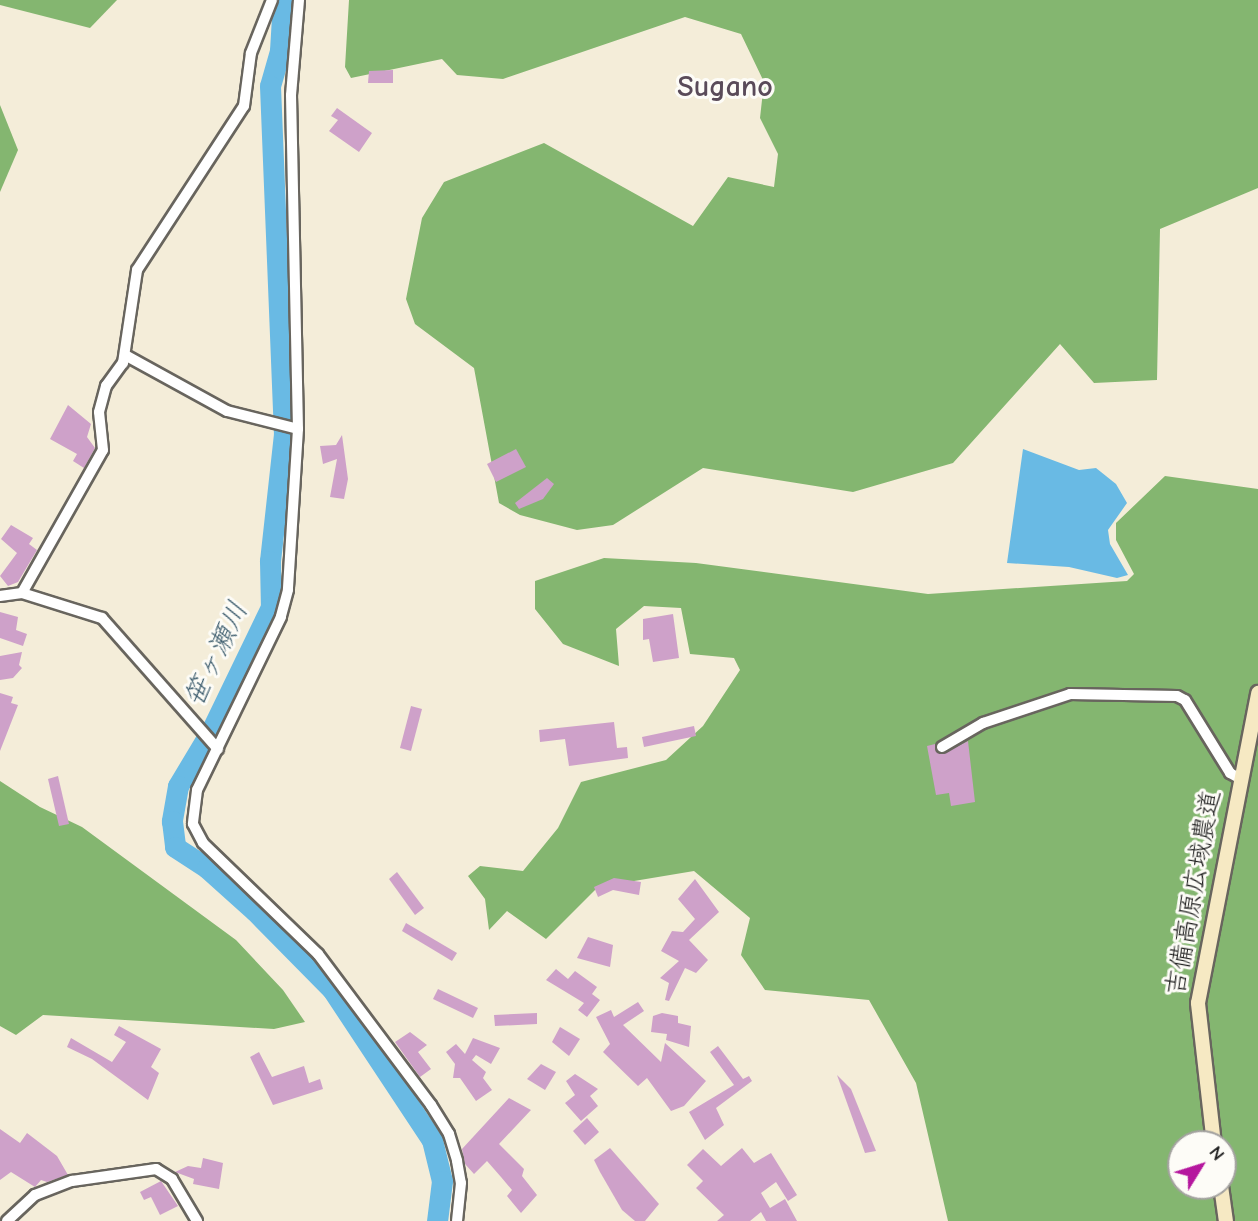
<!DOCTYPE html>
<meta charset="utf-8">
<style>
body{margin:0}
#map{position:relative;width:1258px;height:1221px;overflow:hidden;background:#f4edd9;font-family:"Comic Neue","Klee One",sans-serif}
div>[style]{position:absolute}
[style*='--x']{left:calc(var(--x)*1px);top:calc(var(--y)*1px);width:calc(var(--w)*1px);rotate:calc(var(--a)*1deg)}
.forest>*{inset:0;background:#84b670}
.water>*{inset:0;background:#69bae4}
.river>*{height:21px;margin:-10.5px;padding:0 10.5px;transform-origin:10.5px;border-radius:10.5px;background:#69bae4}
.building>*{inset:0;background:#cea1c9}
.roads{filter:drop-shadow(2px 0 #68655e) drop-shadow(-2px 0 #68655e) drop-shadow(0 2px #68655e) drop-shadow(0 -2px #68655e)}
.street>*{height:10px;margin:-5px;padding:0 5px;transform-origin:5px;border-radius:5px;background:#fff}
.secondary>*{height:14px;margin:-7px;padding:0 7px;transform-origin:7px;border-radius:7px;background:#f6e9c3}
span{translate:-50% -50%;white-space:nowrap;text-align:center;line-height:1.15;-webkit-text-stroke:6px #fdfcf7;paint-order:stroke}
.street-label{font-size:26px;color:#1c1c1c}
.water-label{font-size:28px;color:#3b5b6c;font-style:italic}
.quarter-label{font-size:30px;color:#5a4b59;font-weight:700}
.north{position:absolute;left:1167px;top:1130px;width:70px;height:70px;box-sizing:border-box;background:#fdfcf7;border:2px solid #a3a29f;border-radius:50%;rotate:52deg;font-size:19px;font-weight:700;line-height:28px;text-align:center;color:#1c1c1c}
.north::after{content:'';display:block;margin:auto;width:24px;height:32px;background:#b5179e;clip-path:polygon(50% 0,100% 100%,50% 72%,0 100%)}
</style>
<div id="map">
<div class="forest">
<div style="clip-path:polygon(0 0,117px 0,90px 28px,0 5px)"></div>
<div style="clip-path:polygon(349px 0,1258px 0,1258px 188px,1160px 229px,1157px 380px,1094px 383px,1060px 344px,953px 463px,853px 492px,703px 468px,613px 525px,577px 530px,520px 515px,499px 503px,474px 368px,415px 324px,406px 299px,422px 218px,444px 182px,544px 143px,693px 226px,728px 177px,774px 187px,778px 154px,760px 118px,764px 82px,741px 34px,685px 17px,503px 79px,457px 75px,442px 59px,351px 78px,345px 67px)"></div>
<div style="clip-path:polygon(0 105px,18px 150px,0 192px)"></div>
<div style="clip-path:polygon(evenodd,1165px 476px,1258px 489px,1258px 1221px,948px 1221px,916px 1083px,869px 1000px,765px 990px,741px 955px,750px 918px,694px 871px,598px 887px,546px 939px,507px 911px,489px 930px,485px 899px,468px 876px,480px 866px,523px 871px,558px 828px,581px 782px,666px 760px,703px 726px,740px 670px,734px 658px,690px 654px,681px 608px,644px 606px,616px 629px,619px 666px,563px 644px,535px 609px,535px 581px,604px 558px,696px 563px,928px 594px,1127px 581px,1134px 574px,1116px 540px,1116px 523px,1165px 476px,1181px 1144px,1223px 1144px,1223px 1186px,1181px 1186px,1181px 1144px)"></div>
<div style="clip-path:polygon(0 781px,40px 807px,82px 827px,236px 940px,283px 990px,305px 1022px,274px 1029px,43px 1015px,16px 1035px,0 1026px)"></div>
</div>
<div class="water">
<div style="clip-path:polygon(1023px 449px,1079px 470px,1096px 468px,1116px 484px,1127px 503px,1108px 530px,1110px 544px,1128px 575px,1117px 578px,1069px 567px,1007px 563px)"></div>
</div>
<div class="river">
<div style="--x:283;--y:0;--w:51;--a:93.4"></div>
<div style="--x:280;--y:51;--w:36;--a:106"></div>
<div style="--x:270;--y:86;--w:348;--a:87.7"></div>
<div style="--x:284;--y:434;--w:128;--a:96.3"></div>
<div style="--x:270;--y:561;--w:46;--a:88.8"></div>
<div style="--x:271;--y:607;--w:138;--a:115.8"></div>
<div style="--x:211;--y:731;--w:64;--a:121"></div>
<div style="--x:178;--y:786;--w:36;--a:100"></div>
<div style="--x:172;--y:821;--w:26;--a:83"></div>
<div style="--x:175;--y:847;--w:38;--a:33"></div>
<div style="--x:207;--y:868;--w:64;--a:41.9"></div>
<div style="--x:255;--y:911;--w:110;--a:45.4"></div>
<div style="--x:332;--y:989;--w:181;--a:56.5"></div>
<div style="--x:432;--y:1140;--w:42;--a:76.3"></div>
<div style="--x:442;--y:1181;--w:40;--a:97.1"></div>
</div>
<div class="building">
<div style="clip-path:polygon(393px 70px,393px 83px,368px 83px,369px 71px)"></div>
<div style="clip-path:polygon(337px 108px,372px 133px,359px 152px,329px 131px,338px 120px,331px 116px)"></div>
<div style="clip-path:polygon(68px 405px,91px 424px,87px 437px,95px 448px,84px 468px,73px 461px,77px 454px,50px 439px)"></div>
<div style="clip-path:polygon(342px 435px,348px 479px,344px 499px,330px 497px,337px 459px,323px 464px,320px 446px,336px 445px)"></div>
<div style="clip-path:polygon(516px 449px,526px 467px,496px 482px,487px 464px)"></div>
<div style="clip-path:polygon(547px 478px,554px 484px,543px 499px,519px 509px,515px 503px)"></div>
<div style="clip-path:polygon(11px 525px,33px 538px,29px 544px,37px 550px,18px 582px,8px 586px,0 576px,17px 553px,1px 539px)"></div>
<div style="clip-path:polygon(0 612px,18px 617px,16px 630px,27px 634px,23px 646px,0 638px)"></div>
<div style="clip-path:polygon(673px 614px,679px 658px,653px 662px,649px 639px,643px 640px,643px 619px)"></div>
<div style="clip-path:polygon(22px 652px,19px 665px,22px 668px,13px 678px,0 680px,0 656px)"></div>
<div style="clip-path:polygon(0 693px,13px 697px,11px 703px,18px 705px,0 751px)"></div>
<div style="clip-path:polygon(411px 706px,422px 709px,411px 751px,400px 748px)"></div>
<div style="clip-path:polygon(614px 722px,617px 748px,627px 747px,628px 758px,569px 766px,565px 739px,540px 742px,539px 730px)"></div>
<div style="clip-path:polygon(694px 726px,696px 736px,644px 747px,642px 737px)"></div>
<div style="clip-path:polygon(968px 741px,975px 802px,951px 806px,949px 793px,936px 795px,927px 746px,935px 744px,936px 751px,943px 754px)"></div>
<div style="clip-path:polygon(58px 776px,69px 824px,59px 826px,48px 779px)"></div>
<div style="clip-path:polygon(397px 872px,424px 908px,415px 915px,389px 879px)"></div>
<div style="clip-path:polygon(614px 878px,641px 882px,639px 895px,613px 890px,598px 897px,594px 887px)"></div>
<div style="clip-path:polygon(695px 879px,719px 912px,689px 940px,708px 960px,696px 973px,685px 968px,669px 1001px,665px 1000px,669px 983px,660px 978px,679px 961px,661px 951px,672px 931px,683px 932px,695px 919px,678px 899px)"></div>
<div style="clip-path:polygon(406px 923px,457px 953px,452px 961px,402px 931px)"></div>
<div style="clip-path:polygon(588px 937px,613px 945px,610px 967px,577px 958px)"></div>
<div style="clip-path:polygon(556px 969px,568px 979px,575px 971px,597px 987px,592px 994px,600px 1000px,587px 1017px,578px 1010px,584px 1003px,546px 980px)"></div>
<div style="clip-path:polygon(438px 989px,478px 1008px,473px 1018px,433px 999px)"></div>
<div style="clip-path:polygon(638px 1002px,644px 1011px,623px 1025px,661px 1062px,665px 1043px,706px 1081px,684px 1106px,671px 1111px,647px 1078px,638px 1086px,603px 1052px,610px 1044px,596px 1017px,611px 1010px,614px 1017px)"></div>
<div style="clip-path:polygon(537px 1013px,537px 1024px,495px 1026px,494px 1015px)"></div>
<div style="clip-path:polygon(662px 1013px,678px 1016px,678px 1023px,691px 1026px,689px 1047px,666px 1040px,667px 1034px,651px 1032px,653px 1016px)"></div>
<div style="clip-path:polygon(119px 1026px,161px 1049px,151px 1067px,159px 1073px,148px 1100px,92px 1059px,67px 1047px,71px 1038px,112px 1062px,126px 1042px,114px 1035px)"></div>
<div style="clip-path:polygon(560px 1027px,580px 1039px,569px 1056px,552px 1042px)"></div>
<div style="clip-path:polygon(410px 1032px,427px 1045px,418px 1052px,431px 1069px,420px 1077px,395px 1042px)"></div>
<div style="clip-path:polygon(473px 1038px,500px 1048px,491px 1064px,476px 1055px,472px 1060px,486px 1072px,483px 1078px,492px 1090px,476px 1101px,460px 1078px,453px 1078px,455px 1064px,446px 1052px,456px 1044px,465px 1054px)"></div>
<div style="clip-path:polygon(718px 1046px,743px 1079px,749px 1076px,752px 1081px,716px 1108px,724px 1125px,705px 1140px,689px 1112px,734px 1085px,710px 1052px)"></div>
<div style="clip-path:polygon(259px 1052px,272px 1077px,304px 1066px,309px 1083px,320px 1079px,323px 1089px,273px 1105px,250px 1057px)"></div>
<div style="clip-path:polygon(541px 1064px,556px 1072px,545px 1090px,527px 1079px)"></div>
<div style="clip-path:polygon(575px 1074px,598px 1089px,590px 1096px,598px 1106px,581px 1121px,565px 1103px,575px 1095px,566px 1081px)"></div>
<div style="clip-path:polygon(837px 1075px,851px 1089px,876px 1151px,865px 1153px)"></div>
<div style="clip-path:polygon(509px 1098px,531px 1110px,499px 1144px,524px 1169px,522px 1176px,537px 1195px,521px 1213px,507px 1196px,512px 1190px,501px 1177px,487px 1161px,474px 1174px,465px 1164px,462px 1149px)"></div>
<div style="clip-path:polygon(587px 1118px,599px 1132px,585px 1145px,573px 1131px)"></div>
<div style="clip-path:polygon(0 1129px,20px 1143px,27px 1133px,57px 1156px,68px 1175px,47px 1182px,41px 1180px,35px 1187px,11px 1172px,0 1180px)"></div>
<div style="clip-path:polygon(610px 1148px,659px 1204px,645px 1221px,635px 1221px,622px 1210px,600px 1172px,594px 1160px)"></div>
<div style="clip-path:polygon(742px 1148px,754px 1163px,771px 1153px,797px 1195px,788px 1201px,776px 1182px,761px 1193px,770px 1208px,785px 1199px,797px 1221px,766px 1221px,761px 1212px,750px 1221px,717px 1221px,724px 1215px,696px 1188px,703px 1181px,687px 1165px,703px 1149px,721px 1166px)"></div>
<div style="clip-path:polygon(203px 1158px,223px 1163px,219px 1189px,193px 1184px,194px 1179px,175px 1172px,188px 1166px,201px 1168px)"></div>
<div style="clip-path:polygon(161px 1181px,178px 1206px,160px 1215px,151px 1197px,144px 1200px,140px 1192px)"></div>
</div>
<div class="roads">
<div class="street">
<div style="--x:299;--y:0;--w:95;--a:94.8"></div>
<div style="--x:291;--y:95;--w:334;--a:88.8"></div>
<div style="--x:298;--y:429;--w:161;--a:93.6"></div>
<div style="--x:288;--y:590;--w:28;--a:105"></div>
<div style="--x:281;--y:617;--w:192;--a:115.9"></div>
<div style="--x:197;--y:790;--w:34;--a:97"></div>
<div style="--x:193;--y:824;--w:21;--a:62"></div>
<div style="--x:203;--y:843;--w:160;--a:44"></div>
<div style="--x:318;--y:954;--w:189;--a:53.2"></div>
<div style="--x:431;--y:1105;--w:34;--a:58"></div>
<div style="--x:449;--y:1134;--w:28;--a:73"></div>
<div style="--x:457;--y:1161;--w:22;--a:80"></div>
<div style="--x:461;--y:1183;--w:38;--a:96"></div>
<div style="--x:125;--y:355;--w:116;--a:28.8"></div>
<div style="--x:227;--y:411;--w:73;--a:14.2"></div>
<div style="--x:22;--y:593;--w:164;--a:-60.5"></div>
<div style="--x:103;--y:450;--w:38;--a:-96"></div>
<div style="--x:99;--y:412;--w:27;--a:-75"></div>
<div style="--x:106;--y:386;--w:29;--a:-54"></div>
<div style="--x:123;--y:363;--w:94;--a:-81.4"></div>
<div style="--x:137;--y:270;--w:196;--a:-56.9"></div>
<div style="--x:244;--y:106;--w:53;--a:-82.5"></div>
<div style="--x:251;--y:53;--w:57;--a:-68.4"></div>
<div style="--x:0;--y:596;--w:22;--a:-8"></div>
<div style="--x:22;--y:593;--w:84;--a:17.4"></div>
<div style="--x:102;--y:618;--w:175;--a:48.5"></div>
<div style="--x:942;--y:747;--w:48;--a:-30.3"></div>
<div style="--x:983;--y:723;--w:92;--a:-18.4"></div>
<div style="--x:1070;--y:694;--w:107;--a:1.1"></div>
<div style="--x:1177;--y:696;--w:9;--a:27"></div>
<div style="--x:1185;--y:700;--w:86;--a:58.3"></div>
<div style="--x:1230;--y:773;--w:10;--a:29"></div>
<div style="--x:7;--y:1221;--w:38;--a:-43"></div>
<div style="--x:35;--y:1195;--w:40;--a:-21"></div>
<div style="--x:72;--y:1181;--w:85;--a:-8.1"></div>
<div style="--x:156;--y:1169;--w:19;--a:32"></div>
<div style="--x:172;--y:1179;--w:49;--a:59.2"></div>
</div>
<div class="secondary">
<div style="--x:1214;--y:1144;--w:142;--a:-96.5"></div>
<div style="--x:1198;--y:1003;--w:316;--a:-79"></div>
<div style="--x:1221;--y:1186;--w:35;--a:82"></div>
</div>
</div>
<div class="street-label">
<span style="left:1194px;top:893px;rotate:-80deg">吉備高原広域農道</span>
</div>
<div class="water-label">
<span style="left:216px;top:654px;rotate:-65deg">笹ヶ瀬川</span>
</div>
<div class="quarter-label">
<span style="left:725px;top:87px">Sugano</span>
</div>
<div class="north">N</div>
</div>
